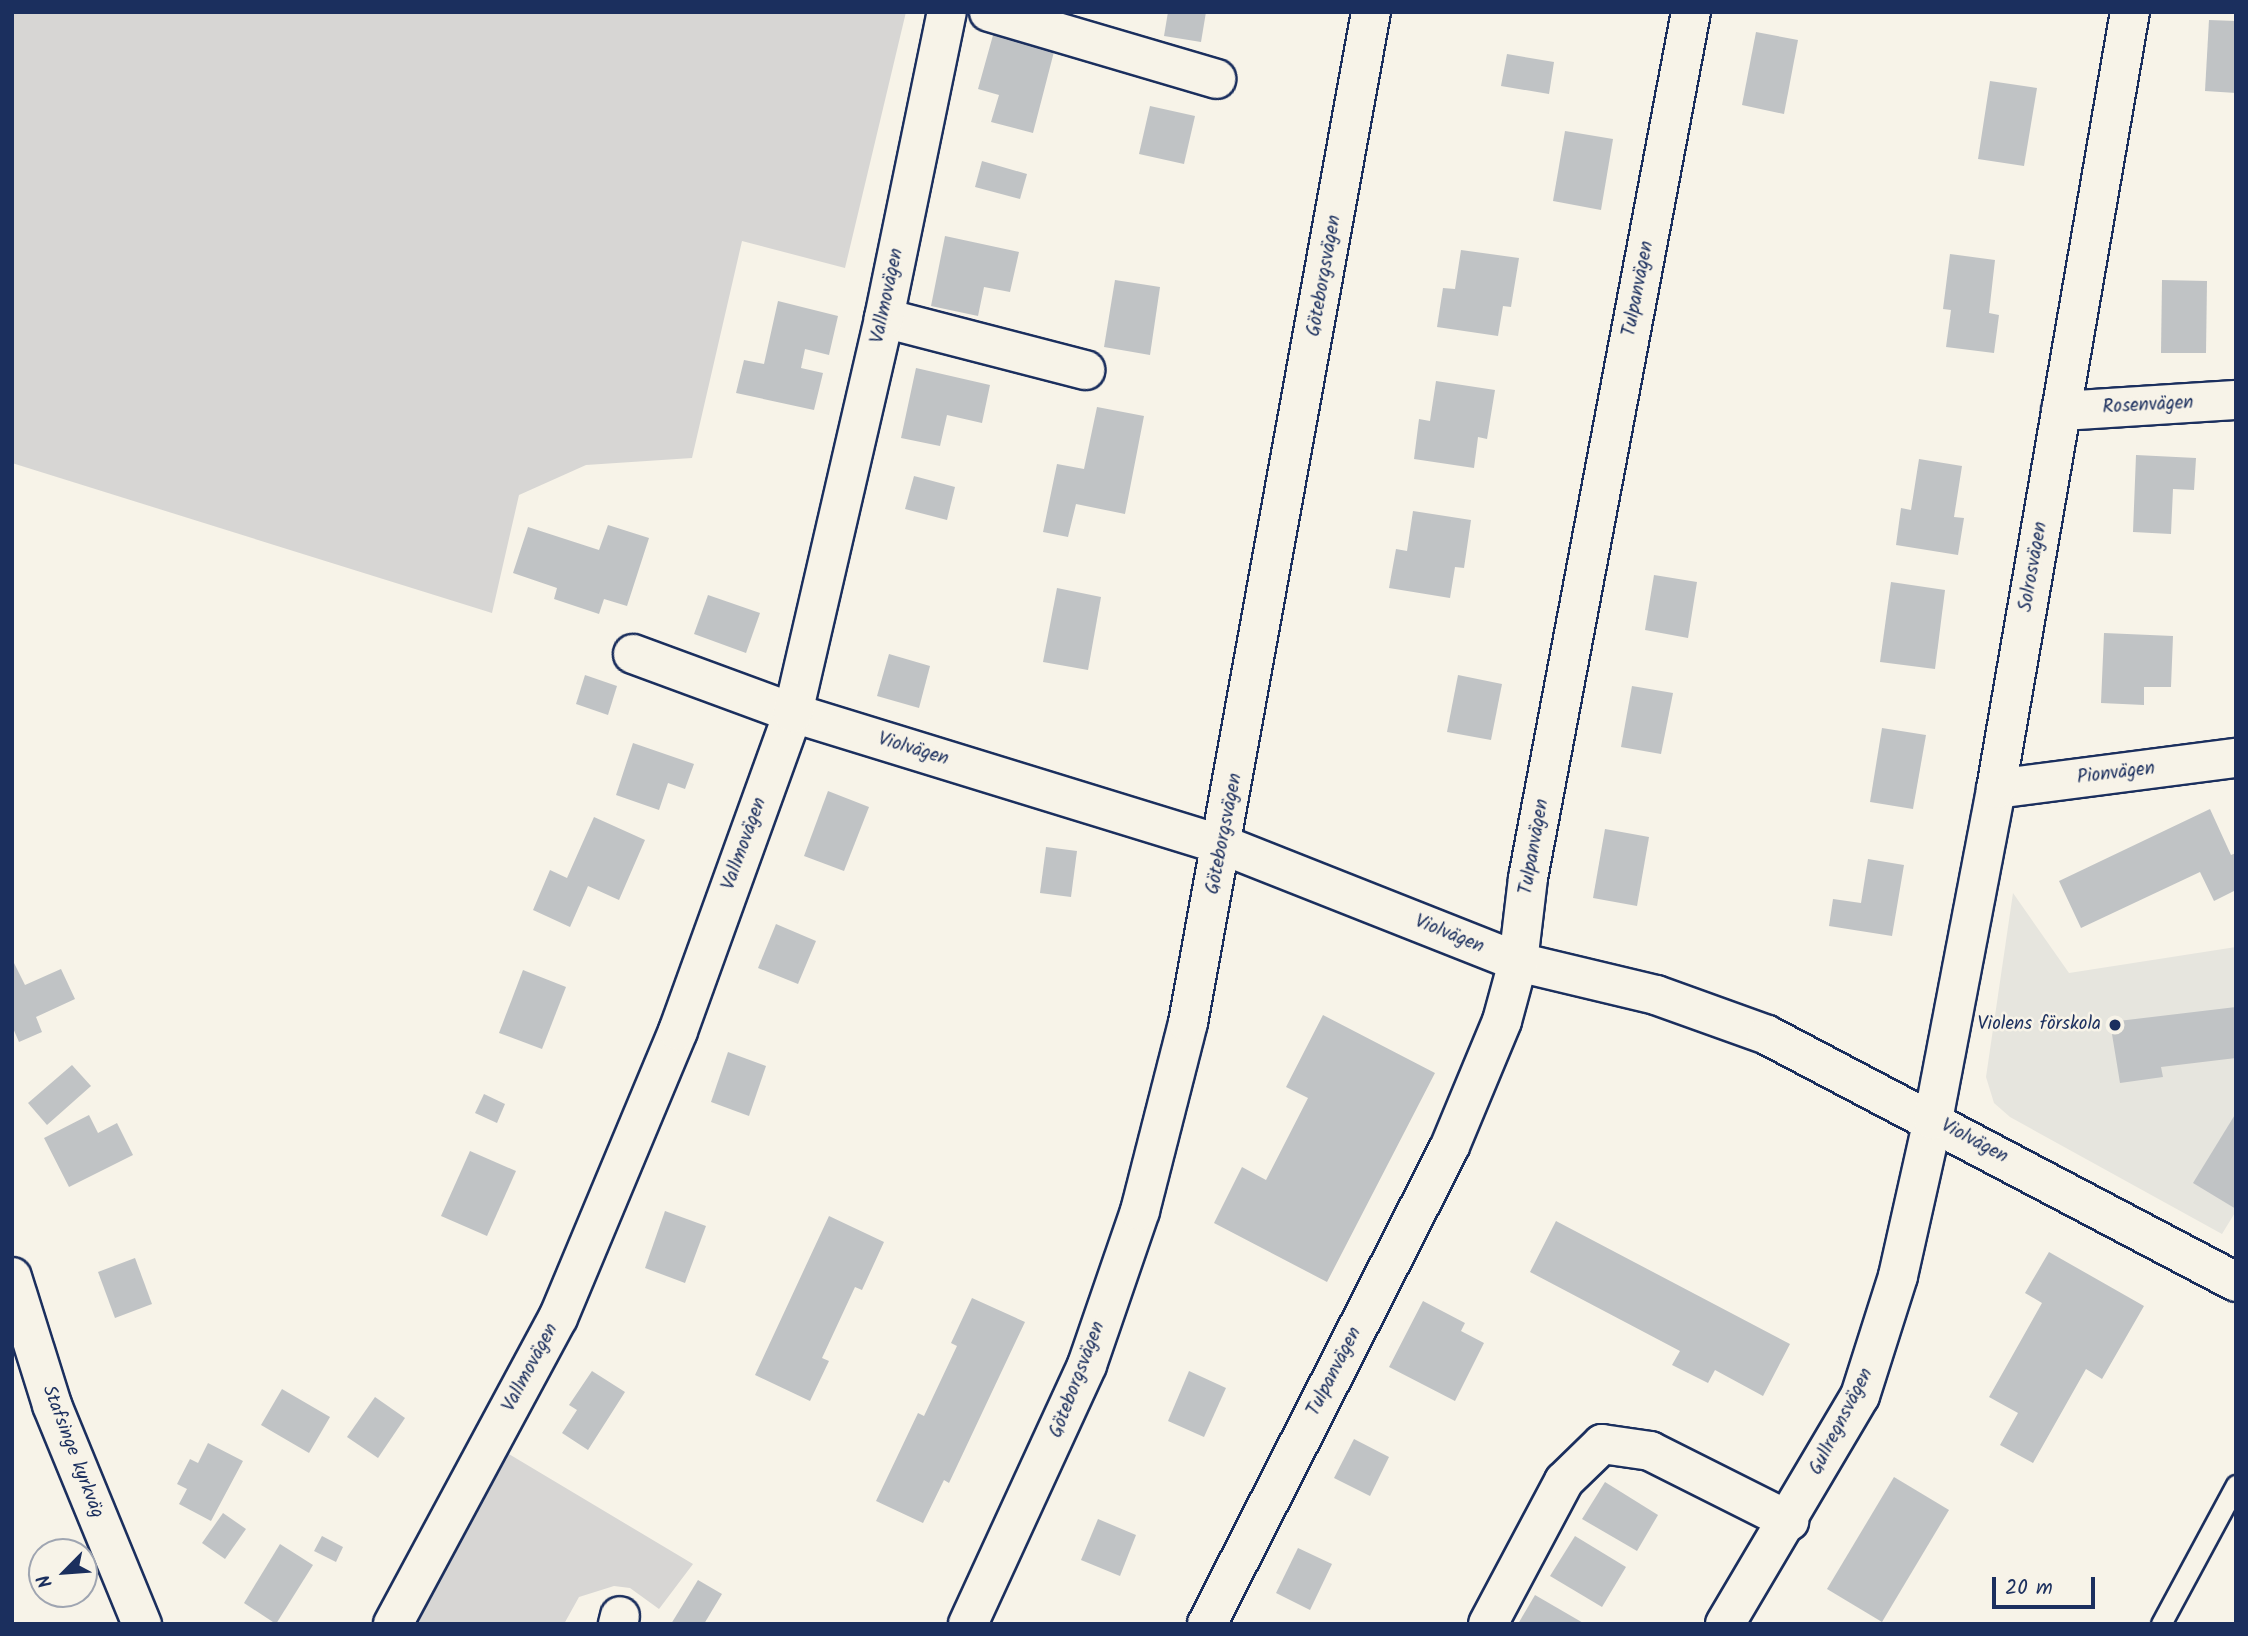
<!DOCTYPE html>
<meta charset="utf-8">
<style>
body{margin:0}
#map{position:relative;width:2248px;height:1636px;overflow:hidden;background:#f7f3e8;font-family:Kalam,sans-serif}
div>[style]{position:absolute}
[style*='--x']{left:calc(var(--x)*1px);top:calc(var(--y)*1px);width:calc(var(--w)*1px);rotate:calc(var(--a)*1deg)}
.built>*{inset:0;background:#e6e5de}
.green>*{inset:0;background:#d7d6d4}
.building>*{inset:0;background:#c0c3c5}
.roads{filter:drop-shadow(2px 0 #1b2f5e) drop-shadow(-2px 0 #1b2f5e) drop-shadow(0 2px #1b2f5e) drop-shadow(0 -2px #1b2f5e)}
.service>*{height:19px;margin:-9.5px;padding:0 9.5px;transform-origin:9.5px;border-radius:9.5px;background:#f7f3e8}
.minor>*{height:38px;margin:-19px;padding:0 19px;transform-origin:19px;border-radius:19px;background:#f7f3e8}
.tertiary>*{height:38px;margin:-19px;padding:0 19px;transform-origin:19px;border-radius:19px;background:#f7f3e8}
.dots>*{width:19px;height:19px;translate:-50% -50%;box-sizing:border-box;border:4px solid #f7f3e8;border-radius:50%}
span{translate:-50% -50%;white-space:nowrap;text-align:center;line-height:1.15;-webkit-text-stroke:5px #f7f3e8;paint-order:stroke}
.street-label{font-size:19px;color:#1b2f5e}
.poi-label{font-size:19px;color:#1b2f5e}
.right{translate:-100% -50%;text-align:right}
.frame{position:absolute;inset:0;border:14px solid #1b2f5e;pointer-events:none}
.north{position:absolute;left:28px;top:1538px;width:70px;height:70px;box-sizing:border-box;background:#f7f3e8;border:2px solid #9fa5b1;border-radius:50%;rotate:245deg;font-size:19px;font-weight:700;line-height:28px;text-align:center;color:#1b2f5e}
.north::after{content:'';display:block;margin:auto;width:24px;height:32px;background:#1b2f5e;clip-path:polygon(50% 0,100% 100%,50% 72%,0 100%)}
.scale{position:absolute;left:1992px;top:1577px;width:103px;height:32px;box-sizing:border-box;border:4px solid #1b2f5e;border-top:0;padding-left:9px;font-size:21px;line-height:24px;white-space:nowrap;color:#1b2f5e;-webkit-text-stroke:5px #f7f3e8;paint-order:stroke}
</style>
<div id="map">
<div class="built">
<div style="clip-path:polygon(2013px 893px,2069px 973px,2236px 947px,2236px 1211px,2222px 1234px,2010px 1117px,1994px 1103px,1986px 1077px)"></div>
</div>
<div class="green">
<div style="clip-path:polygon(12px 12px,906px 12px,845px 268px,742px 241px,692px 458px,586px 465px,519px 495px,492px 613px,12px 463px)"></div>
<div style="clip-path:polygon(507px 1453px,693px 1564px,659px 1609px,630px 1588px,614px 1586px,579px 1597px,564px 1624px,411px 1624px)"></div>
</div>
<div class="building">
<div style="clip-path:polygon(1168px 12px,1206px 12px,1201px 42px,1164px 36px)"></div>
<div style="clip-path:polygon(2209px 20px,2236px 21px,2236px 93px,2205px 91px)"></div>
<div style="clip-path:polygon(995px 28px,1056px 44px,1033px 133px,991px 122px,999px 95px,978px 89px)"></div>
<div style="clip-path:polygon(1756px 32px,1798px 40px,1784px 114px,1742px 105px)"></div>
<div style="clip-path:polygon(1507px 54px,1554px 62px,1549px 94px,1501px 86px)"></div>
<div style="clip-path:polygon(1990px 81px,2037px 88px,2024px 166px,1978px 159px)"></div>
<div style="clip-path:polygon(1150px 106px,1195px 116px,1184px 164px,1139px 154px)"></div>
<div style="clip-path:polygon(1565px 131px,1613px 139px,1601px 210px,1553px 201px)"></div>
<div style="clip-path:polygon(982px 161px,1027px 174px,1020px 199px,975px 187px)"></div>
<div style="clip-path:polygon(945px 236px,1019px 252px,1010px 292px,984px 287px,978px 316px,931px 306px)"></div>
<div style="clip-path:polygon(1461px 250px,1519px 258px,1511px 307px,1503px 306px,1498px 336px,1437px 327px,1443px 288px,1455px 289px)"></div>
<div style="clip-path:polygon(1950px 254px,1995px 260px,1989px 313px,1999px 315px,1994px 353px,1946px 347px,1951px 310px,1943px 309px)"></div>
<div style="clip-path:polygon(1115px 280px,1160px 287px,1150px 355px,1104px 347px)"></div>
<div style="clip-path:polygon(2162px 280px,2207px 281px,2206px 353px,2161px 353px)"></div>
<div style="clip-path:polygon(778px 301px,838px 316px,829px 355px,805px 349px,801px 368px,823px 373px,814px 410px,736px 393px,744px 360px,764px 364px)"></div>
<div style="clip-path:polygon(916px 368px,990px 385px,982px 423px,947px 415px,940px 446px,901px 438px)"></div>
<div style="clip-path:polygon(1436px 381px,1495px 390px,1487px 439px,1478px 437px,1474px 468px,1414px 459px,1419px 419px,1430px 421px)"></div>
<div style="clip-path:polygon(1097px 407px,1144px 416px,1125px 514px,1076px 504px,1068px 537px,1043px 532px,1057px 464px,1084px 469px)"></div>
<div style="clip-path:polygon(2136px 455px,2196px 458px,2194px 490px,2173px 489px,2171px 534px,2133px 532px)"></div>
<div style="clip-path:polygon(1919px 459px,1962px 466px,1954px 517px,1964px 518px,1958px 555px,1896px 545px,1901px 508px,1911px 510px)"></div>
<div style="clip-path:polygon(914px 476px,955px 487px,947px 520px,905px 509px)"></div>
<div style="clip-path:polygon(1413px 511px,1471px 520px,1464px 568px,1455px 567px,1450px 598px,1389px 588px,1396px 549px,1407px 551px)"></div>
<div style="clip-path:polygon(608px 525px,649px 538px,627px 606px,604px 599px,599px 614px,554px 599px,557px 588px,513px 573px,528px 527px,599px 550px)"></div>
<div style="clip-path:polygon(1654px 575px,1697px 582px,1688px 638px,1645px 630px)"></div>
<div style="clip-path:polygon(1891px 582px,1945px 590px,1935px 669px,1880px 662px)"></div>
<div style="clip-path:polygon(1057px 588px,1101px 597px,1088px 670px,1043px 662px)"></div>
<div style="clip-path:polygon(708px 595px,760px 613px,746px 653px,694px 634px)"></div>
<div style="clip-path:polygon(2104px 633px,2173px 636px,2171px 687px,2144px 687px,2144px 705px,2101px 703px)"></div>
<div style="clip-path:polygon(889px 654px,930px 666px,919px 708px,877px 696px)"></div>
<div style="clip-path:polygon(585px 675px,617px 686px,608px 715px,576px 704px)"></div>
<div style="clip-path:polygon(1458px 675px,1502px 684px,1491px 740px,1447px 732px)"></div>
<div style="clip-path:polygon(1632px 686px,1673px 693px,1661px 754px,1621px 747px)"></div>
<div style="clip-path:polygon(1882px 728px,1926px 735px,1913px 809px,1870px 802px)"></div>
<div style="clip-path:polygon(633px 743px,694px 764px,685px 789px,668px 783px,659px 810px,616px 795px)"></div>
<div style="clip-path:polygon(828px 791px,869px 807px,844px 871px,804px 856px)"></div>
<div style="clip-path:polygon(2210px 809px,2231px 855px,2236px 853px,2236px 890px,2214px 901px,2200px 872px,2081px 928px,2059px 881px)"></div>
<div style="clip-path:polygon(594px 817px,645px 840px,619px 900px,588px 886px,570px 927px,533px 910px,550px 870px,567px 878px)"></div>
<div style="clip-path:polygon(1605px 829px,1649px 837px,1637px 906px,1593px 898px)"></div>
<div style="clip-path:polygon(1046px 847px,1077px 851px,1071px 897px,1040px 893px)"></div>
<div style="clip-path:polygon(1868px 859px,1904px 865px,1892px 936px,1829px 926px,1833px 899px,1861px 903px)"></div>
<div style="clip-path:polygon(776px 924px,816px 941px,798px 984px,758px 968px)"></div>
<div style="clip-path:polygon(12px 959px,25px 985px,61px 969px,75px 999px,36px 1017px,42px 1032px,19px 1042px,12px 1026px)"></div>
<div style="clip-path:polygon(523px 970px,566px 987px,542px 1049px,499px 1033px)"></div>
<div style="clip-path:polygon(2236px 1007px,2236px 1058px,2161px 1067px,2163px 1077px,2120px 1083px,2110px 1022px)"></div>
<div style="clip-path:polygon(1323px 1015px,1435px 1073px,1327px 1282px,1214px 1223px,1242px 1167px,1266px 1180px,1308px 1098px,1286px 1087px)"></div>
<div style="clip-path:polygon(728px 1052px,766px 1066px,749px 1116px,711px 1102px)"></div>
<div style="clip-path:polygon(72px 1065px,91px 1086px,47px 1125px,28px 1103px)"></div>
<div style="clip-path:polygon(484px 1094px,505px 1104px,497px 1123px,475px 1113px)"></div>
<div style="clip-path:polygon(2236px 1113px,2236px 1209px,2193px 1183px)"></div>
<div style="clip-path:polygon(89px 1115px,98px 1133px,117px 1123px,133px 1155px,69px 1187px,44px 1138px)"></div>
<div style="clip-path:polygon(470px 1151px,516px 1171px,487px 1236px,441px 1216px)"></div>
<div style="clip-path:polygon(665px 1211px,706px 1226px,685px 1283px,645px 1268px)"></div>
<div style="clip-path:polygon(829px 1216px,884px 1242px,862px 1290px,855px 1287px,822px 1358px,829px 1361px,810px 1401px,755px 1375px)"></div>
<div style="clip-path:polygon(1556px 1221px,1790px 1344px,1763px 1396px,1715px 1370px,1708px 1383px,1672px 1365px,1680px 1351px,1530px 1272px)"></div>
<div style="clip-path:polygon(2049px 1252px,2144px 1306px,2102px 1379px,2086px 1369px,2033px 1463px,2000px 1445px,2018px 1413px,1989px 1397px,2042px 1303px,2025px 1293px)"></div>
<div style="clip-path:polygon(135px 1258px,152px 1304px,115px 1318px,98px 1272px)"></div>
<div style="clip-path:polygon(972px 1298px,1025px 1322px,949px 1483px,944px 1480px,923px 1523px,876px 1501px,918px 1413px,924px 1416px,957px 1346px,951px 1343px)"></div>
<div style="clip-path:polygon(1423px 1301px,1465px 1323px,1461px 1331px,1484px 1343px,1455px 1401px,1389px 1367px)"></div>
<div style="clip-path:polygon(592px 1371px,625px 1392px,588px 1450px,562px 1433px,577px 1410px,569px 1405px)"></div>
<div style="clip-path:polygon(1189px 1371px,1226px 1388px,1204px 1437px,1168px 1421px)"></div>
<div style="clip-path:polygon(282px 1389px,330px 1417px,309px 1453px,261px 1425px)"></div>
<div style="clip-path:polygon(375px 1397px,405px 1418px,378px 1458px,347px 1437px)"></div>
<div style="clip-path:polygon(1354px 1439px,1389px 1457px,1370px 1496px,1334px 1478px)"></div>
<div style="clip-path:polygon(208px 1443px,243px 1461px,211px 1521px,179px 1504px,187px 1489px,177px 1484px,190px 1459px,198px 1463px)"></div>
<div style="clip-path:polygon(1894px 1477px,1949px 1510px,1882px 1622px,1827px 1589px)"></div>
<div style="clip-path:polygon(1605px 1482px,1658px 1515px,1637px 1551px,1582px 1519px)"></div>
<div style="clip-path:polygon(223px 1513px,246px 1529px,225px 1559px,202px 1543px)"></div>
<div style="clip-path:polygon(1098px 1519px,1136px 1535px,1120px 1576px,1081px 1560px)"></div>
<div style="clip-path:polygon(322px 1536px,343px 1547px,336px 1562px,314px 1551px)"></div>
<div style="clip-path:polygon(1575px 1536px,1626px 1567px,1602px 1607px,1550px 1576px)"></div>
<div style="clip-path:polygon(280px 1544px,313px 1565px,276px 1624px,244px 1603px)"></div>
<div style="clip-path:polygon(1298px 1548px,1332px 1564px,1310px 1610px,1276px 1593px)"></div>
<div style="clip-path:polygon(698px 1580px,722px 1594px,704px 1624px,671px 1624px)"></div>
<div style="clip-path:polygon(1535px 1595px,1585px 1624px,1518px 1624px)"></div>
</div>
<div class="roads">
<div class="service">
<div style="--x:2161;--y:1624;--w:158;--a:-61.7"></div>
</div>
<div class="minor">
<div style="--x:989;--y:12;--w:237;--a:16.4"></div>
<div style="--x:884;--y:318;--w:208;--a:14.5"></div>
<div style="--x:2061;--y:411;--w:175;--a:-3.6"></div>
<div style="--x:633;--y:654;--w:171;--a:20.2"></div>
<div style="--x:793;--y:713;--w:450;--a:17.1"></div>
<div style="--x:1223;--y:845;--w:317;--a:21.6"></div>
<div style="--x:1518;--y:962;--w:142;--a:13.4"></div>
<div style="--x:1656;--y:995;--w:118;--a:19.8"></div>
<div style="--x:1767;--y:1035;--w:530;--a:27.77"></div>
<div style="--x:1996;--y:789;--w:242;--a:-7.4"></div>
<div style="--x:12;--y:1277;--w:134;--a:72.6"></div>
<div style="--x:52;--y:1405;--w:237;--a:67.7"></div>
<div style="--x:393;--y:1624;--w:348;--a:-61.7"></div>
<div style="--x:558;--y:1318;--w:311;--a:-67.3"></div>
<div style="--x:678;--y:1031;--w:338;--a:-70.1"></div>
<div style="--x:793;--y:713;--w:405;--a:-77"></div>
<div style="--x:884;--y:318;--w:312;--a:-78.4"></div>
<div style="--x:618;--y:1624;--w:8;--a:-76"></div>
<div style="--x:1207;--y:1624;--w:536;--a:-63.05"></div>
<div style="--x:1450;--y:1146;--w:135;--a:-67.4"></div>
<div style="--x:1502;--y:1021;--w:61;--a:-74.8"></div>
<div style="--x:1518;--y:962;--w:85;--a:-83.2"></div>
<div style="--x:1528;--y:878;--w:881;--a:-79.34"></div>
<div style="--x:1488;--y:1624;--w:162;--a:-62"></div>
<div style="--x:1564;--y:1481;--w:53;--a:-44.2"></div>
<div style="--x:1602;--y:1444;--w:49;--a:8.3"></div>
<div style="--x:1650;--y:1451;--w:156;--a:26.7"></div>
<div style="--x:1725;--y:1624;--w:265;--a:-59.4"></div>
<div style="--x:1860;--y:1396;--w:126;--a:-72.4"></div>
<div style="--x:1898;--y:1276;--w:160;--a:-77.4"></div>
<div style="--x:1933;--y:1120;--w:337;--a:-79.2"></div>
<div style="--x:1996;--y:789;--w:788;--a:-80.22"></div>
</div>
<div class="tertiary">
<div style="--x:968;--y:1624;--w:285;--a:-65.3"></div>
<div style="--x:1087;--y:1365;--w:163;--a:-71"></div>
<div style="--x:1140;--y:1211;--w:194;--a:-75.7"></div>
<div style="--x:1188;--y:1023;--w:1027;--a:-79.74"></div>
</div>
</div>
<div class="dots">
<div style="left:2115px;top:1025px;background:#1b2f5e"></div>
</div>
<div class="street-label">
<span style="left:1325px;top:276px;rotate:-80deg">Göteborgsvägen</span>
<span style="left:1639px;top:289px;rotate:-79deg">Tulpanvägen</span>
<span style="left:888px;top:296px;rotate:-78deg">Vallmovägen</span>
<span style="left:2148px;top:406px;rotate:-3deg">Rosenvägen</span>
<span style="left:2034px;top:567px;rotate:-80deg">Solrosvägen</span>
<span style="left:913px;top:750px;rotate:17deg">Violvägen</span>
<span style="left:2116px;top:774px;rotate:-7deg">Pionvägen</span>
<span style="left:1225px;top:834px;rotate:-79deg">Göteborgsvägen</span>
<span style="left:745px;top:844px;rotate:-70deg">Vallmovägen</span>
<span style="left:1535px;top:847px;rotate:-80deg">Tulpanvägen</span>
<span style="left:1449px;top:935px;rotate:22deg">Violvägen</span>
<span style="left:1974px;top:1142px;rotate:28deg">Violvägen</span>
<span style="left:531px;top:1368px;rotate:-62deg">Vallmovägen</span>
<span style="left:1335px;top:1372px;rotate:-63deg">Tulpanvägen</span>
<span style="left:1078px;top:1380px;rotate:-69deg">Göteborgsvägen</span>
<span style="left:1842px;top:1422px;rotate:-63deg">Gullregnsvägen</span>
<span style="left:72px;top:1452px;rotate:69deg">Stafsinge kyrkväg</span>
</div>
<div class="poi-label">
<span class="right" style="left:2101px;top:1025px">Violens förskola</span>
</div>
<div class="frame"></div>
<div class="north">N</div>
<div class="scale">20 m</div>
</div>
